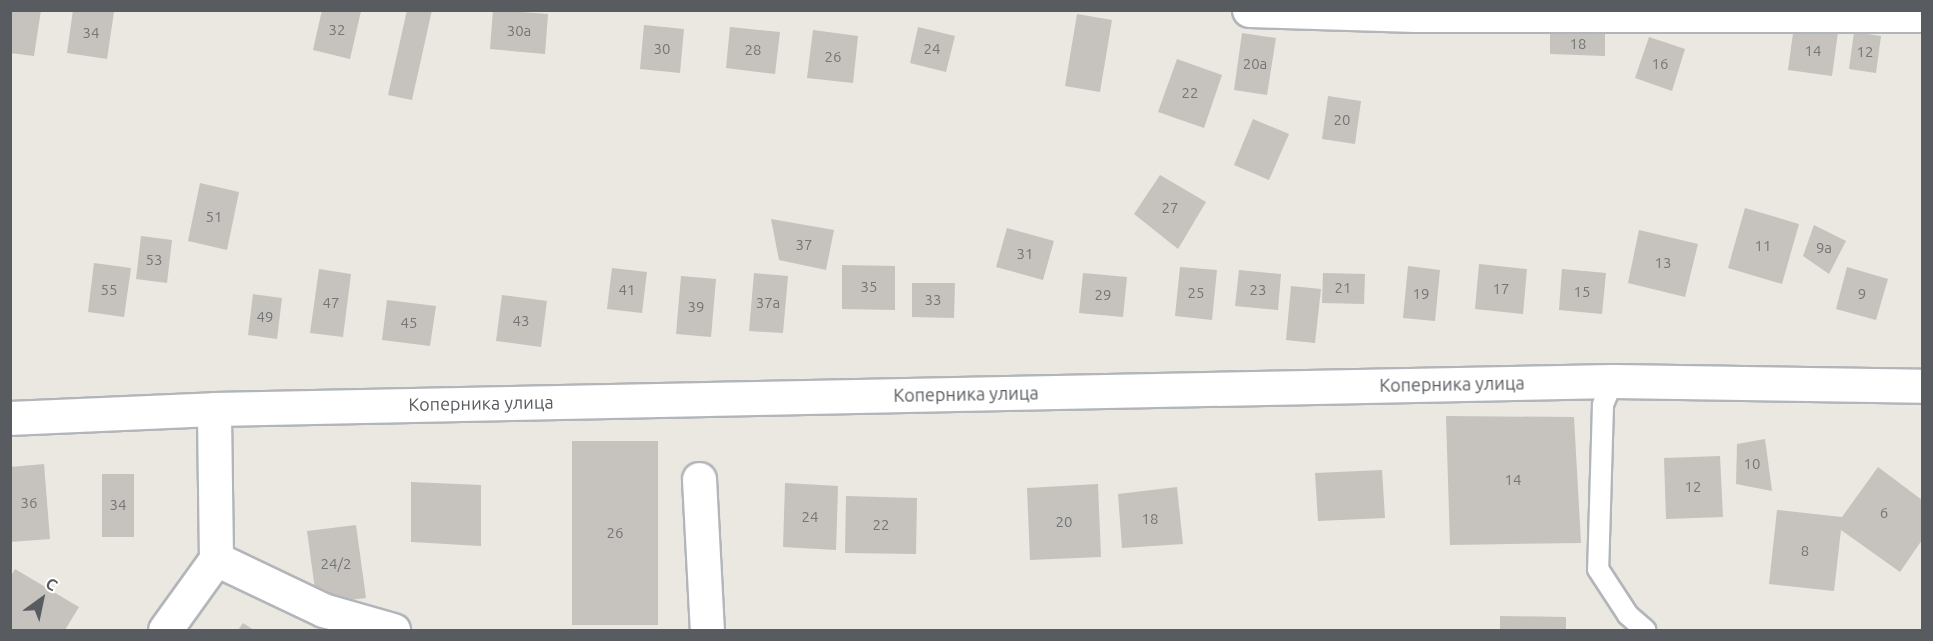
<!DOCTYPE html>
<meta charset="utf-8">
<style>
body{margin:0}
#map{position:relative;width:1933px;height:641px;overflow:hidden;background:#eae8e0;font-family:Ubuntu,sans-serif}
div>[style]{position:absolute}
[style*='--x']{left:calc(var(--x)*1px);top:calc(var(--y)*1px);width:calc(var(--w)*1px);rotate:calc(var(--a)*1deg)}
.building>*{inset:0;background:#c6c2bd}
.roads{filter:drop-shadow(2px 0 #b2b6ba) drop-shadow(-2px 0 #b2b6ba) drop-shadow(0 2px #b2b6ba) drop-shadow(0 -2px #b2b6ba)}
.service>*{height:20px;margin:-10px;padding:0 10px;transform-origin:10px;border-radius:10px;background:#fff}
.minor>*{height:33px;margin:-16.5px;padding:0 16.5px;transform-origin:16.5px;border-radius:16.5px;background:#fff}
span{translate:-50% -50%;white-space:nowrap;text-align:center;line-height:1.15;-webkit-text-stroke:4.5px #fff;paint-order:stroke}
.number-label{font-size:15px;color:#747677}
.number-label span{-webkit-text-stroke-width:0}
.street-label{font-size:18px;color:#585c60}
.frame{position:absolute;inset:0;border:12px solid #585c60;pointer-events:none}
.north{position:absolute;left:12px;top:569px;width:60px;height:60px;-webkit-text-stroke:4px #fff;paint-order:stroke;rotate:33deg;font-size:16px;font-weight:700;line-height:24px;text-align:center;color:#585c60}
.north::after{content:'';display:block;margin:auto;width:21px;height:27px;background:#585c60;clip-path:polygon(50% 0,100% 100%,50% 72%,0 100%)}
</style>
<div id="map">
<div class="building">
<div style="clip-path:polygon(10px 10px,41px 10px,34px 56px,10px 53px)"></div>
<div style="clip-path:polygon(73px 10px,114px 12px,107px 59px,67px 53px)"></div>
<div style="clip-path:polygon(322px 10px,361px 11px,350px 59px,313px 50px)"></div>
<div style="clip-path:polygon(407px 10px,432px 10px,412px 100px,388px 95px)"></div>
<div style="clip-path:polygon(493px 10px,548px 14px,545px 54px,490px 49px)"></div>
<div style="clip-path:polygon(1077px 14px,1112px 20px,1100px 92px,1065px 86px)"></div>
<div style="clip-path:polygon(644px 25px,684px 29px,680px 73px,640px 69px)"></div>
<div style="clip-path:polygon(1794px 26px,1838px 32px,1832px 76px,1788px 70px)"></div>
<div style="clip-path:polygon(730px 27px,780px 32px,775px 74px,726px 68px)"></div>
<div style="clip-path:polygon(918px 27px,955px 36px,946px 72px,910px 63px)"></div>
<div style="clip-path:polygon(813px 30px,858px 36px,853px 83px,807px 78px)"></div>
<div style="clip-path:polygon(1854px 32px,1881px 36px,1876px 73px,1849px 69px)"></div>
<div style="clip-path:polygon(1242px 33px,1276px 38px,1267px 95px,1234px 90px)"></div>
<div style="clip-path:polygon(1550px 33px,1605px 34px,1605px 56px,1550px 54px)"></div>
<div style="clip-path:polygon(1649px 37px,1685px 49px,1672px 91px,1635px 78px)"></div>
<div style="clip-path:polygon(1177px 59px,1222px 75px,1204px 128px,1158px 112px)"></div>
<div style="clip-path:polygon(1328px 96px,1361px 101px,1355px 144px,1322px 139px)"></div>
<div style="clip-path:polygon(1253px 119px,1289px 134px,1269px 180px,1234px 165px)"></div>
<div style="clip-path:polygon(1160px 175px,1206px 202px,1178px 249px,1134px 214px)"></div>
<div style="clip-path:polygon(200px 183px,239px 192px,227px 250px,188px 241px)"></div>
<div style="clip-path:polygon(1745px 208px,1799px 224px,1782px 284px,1728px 268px)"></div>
<div style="clip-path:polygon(771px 219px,834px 230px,826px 270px,779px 260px)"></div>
<div style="clip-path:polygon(1814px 225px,1846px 241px,1829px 274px,1803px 256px)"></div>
<div style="clip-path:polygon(1007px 228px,1054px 241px,1043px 280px,996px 267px)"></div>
<div style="clip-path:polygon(1639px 230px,1698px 244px,1685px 297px,1628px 283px)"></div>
<div style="clip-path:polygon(141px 236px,172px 240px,167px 283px,136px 279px)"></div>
<div style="clip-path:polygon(94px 263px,131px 268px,124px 317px,88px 312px)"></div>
<div style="clip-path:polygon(1479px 264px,1527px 269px,1523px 314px,1475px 309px)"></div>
<div style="clip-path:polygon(842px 265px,895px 266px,895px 310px,842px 309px)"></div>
<div style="clip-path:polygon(1408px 266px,1440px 270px,1435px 321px,1403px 318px)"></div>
<div style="clip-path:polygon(1180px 267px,1217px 270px,1212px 320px,1175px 316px)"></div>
<div style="clip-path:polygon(1847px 267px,1888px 279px,1876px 320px,1836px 309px)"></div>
<div style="clip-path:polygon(612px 268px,647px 272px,642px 313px,607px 309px)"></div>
<div style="clip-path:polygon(319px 269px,351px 274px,343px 337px,310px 333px)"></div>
<div style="clip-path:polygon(1562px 269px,1606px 273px,1602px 314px,1559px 310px)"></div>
<div style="clip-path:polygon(1239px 270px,1281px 274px,1278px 310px,1235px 306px)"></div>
<div style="clip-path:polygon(754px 273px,788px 276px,783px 333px,749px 331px)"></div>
<div style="clip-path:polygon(1083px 273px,1127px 277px,1123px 317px,1079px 313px)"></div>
<div style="clip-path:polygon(1323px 273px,1365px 274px,1364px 304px,1322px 303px)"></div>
<div style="clip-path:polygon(681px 276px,716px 279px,711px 337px,676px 334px)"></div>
<div style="clip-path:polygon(912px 283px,955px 283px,954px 318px,912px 317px)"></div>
<div style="clip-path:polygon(1291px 286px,1321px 289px,1315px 343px,1286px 340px)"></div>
<div style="clip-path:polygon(253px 294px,282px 298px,277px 339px,248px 335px)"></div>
<div style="clip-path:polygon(502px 295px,547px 301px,541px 347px,496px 341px)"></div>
<div style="clip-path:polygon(387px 300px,436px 306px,430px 346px,382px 340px)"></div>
<div style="clip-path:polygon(1446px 416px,1574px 417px,1581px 543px,1450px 545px)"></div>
<div style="clip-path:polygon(1765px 439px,1772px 491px,1736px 484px,1737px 444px)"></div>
<div style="clip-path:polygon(572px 441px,658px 441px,658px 625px,572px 625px)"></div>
<div style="clip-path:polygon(1720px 456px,1723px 517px,1666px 519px,1664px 458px)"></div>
<div style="clip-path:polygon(44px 464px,50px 539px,10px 542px,10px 467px)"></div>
<div style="clip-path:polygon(1878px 467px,1922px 500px,1922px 540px,1900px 572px,1841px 530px,1834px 591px,1769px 584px,1777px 510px,1842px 517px)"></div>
<div style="clip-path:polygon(1382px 470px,1385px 518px,1318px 521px,1315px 473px)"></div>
<div style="clip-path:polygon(102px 474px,134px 474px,134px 537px,102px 537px)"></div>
<div style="clip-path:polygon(411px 482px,481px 485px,481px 546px,411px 542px)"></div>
<div style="clip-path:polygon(785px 483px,838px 486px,836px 550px,783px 547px)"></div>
<div style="clip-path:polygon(1098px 484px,1101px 557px,1030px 560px,1027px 488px)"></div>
<div style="clip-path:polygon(1177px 487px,1183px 544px,1122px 548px,1118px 494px)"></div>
<div style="clip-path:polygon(846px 496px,917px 498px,916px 554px,845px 553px)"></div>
<div style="clip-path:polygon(356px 525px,366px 598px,317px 604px,307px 531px)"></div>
<div style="clip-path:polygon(15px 569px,79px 607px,65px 630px,10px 630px,10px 578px)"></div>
<div style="clip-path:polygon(1500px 616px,1566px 617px,1566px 630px,1500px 630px)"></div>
<div style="clip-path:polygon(243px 623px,254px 630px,238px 630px)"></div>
</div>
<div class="roads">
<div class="service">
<div style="--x:1613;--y:381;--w:26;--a:113"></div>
<div style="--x:1603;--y:405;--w:164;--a:91.7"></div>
<div style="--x:1598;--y:569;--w:55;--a:56.9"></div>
<div style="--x:1628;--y:615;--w:23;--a:41"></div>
</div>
<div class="minor">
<div style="--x:1249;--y:10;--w:167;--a:1.7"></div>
<div style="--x:1416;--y:15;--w:506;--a:0"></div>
<div style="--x:10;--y:418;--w:204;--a:-2.5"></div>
<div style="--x:214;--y:409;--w:1399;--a:-1.15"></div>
<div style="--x:1613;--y:381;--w:309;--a:0.9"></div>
<div style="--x:699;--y:479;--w:151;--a:87"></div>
<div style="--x:216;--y:559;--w:119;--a:25.5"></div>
<div style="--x:323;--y:610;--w:73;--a:15.9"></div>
<div style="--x:165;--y:630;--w:87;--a:-54.3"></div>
<div style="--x:216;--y:559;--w:150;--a:-90.8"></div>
</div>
</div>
<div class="number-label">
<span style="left:337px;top:30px">32</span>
<span style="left:519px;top:31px">30а</span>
<span style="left:91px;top:33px">34</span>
<span style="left:1578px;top:44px">18</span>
<span style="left:662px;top:49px">30</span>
<span style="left:932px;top:49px">24</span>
<span style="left:753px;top:50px">28</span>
<span style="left:1813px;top:51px">14</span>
<span style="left:1865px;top:52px">12</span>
<span style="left:833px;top:57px">26</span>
<span style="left:1255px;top:64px">20а</span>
<span style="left:1660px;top:64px">16</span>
<span style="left:1190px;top:93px">22</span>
<span style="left:1342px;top:120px">20</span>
<span style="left:1170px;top:208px">27</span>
<span style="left:214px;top:217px">51</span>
<span style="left:804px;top:245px">37</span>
<span style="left:1763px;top:246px">11</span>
<span style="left:1824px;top:248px">9а</span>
<span style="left:1025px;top:254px">31</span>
<span style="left:154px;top:260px">53</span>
<span style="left:1663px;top:263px">13</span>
<span style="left:869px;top:287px">35</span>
<span style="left:1343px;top:288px">21</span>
<span style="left:1501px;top:289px">17</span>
<span style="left:109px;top:290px">55</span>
<span style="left:627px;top:290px">41</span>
<span style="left:1258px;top:290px">23</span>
<span style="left:1582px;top:292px">15</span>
<span style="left:1196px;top:293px">25</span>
<span style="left:1421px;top:294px">19</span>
<span style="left:1862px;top:294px">9</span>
<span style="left:1103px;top:295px">29</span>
<span style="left:933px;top:300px">33</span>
<span style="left:331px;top:303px">47</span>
<span style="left:768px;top:303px">37а</span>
<span style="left:696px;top:307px">39</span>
<span style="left:265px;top:317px">49</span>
<span style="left:521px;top:321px">43</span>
<span style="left:409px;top:323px">45</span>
<span style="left:1752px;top:464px">10</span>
<span style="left:1513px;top:480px">14</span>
<span style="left:1693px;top:487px">12</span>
<span style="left:29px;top:503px">36</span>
<span style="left:118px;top:505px">34</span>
<span style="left:1884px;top:513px">6</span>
<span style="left:810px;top:517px">24</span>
<span style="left:1150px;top:519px">18</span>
<span style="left:1064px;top:522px">20</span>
<span style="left:881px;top:525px">22</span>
<span style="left:615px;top:533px">26</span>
<span style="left:1805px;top:551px">8</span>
<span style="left:336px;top:564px">24/2</span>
</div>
<div class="street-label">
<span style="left:1452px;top:384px;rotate:-1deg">Коперника улица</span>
<span style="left:966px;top:394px;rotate:-1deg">Коперника улица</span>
<span style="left:481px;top:403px;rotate:-1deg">Коперника улица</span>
</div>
<div class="frame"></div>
<div class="north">С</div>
</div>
